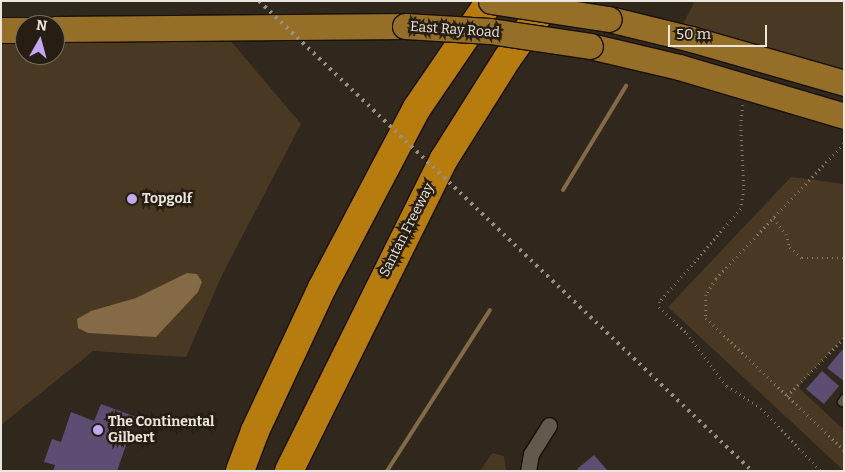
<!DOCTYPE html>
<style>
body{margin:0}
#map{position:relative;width:845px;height:472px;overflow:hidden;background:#30281c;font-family:Bitter,serif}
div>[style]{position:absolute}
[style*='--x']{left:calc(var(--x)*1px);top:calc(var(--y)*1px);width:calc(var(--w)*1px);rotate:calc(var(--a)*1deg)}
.green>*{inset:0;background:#493922}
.water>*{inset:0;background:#846a45}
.stream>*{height:4px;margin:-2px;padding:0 2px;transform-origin:2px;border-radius:2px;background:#846a45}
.building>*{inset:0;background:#5c4d73}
.path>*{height:2.5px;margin-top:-1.25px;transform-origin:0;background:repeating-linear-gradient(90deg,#7f786d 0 1px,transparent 0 5px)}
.roads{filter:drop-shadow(1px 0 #181006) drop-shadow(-1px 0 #181006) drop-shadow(0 1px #181006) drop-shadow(0 -1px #181006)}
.lane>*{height:8px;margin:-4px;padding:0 4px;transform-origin:4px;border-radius:4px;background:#635a4d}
.street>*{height:15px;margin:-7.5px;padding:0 7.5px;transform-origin:7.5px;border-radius:7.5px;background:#635a4d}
.primary>*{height:25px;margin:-12.5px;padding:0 12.5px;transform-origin:12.5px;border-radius:12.5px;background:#956f27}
.highway>*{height:28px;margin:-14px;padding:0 14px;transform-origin:14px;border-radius:14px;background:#b67d0e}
.rail>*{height:4px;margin-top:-2px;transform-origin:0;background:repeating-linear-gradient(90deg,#969086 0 2.5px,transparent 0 7.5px)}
.bridges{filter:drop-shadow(1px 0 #181006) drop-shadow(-1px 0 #181006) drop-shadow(0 1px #181006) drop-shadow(0 -1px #181006)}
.primary-bridge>*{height:25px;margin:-12.5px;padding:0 12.5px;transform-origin:12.5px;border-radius:12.5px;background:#956f27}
.dots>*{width:14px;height:14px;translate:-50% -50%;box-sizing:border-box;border:2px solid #261e13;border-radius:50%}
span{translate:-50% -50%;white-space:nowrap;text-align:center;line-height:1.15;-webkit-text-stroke:5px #261e13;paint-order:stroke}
.street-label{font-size:14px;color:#ebe6de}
.poi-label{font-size:14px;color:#ebe6de;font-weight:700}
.left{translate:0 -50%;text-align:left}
.frame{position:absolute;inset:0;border:2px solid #ebe6de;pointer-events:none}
.north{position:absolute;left:15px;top:15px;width:50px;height:50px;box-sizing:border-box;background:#261e13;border:1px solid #756e64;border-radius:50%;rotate:7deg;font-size:14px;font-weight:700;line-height:20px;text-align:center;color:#ebe6de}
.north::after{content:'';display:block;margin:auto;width:18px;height:22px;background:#c4a7f1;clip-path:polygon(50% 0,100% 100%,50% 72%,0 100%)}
.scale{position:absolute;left:668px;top:25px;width:99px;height:22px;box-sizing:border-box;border:2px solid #ebe6de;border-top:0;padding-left:6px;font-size:15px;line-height:18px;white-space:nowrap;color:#ebe6de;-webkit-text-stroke:4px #261e13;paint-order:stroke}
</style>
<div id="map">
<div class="green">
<div style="clip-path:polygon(695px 1px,844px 1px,844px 70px,683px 24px)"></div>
<div style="clip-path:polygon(230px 40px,301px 124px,223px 273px,186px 357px,93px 351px,1px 425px,1px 42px,25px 41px,25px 55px,55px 55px,55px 41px)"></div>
<div style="clip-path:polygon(791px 177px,844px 184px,844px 337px,798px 387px,844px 430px,844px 471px,668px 307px)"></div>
<div style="clip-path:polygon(492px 453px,504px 456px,506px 471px,480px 471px)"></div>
</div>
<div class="water">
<div style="clip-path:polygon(187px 273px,197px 274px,202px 282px,198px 292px,156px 337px,88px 333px,78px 328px,77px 319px,91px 311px,136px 298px)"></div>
</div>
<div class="stream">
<div style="--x:563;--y:190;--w:122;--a:-58.8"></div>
<div style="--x:387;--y:471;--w:191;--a:-57.4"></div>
</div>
<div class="building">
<div style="clip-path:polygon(842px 350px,844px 351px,844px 381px,827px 368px)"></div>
<div style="clip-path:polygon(822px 371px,839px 386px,824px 404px,806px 389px)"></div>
<div style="clip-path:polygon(101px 404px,136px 417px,117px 471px,53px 471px,55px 465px,44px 462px,52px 439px,61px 442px,71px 412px,94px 421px)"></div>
<div style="clip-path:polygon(594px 455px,608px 471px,579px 471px,577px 469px)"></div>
</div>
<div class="path">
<div style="--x:743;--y:105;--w:20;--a:96"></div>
<div style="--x:741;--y:125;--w:64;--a:87.3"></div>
<div style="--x:744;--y:189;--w:20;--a:99"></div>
<div style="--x:741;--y:209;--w:123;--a:131.1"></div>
<div style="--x:660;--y:302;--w:5;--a:101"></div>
<div style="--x:659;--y:307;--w:38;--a:43"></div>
<div style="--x:687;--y:333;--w:66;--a:53"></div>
<div style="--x:727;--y:386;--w:40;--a:32.9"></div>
<div style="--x:761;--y:408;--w:87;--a:46.4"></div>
<div style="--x:844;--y:144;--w:186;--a:133.5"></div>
<div style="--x:716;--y:279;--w:19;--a:122"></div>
<div style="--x:706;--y:295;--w:23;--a:90"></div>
<div style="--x:706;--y:318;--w:191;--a:43.7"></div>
<div style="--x:774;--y:218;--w:20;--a:53"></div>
<div style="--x:786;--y:234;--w:14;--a:73"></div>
<div style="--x:790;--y:247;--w:16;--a:43"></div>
<div style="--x:802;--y:258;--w:42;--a:0"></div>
<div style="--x:787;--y:396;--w:81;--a:-45.5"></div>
</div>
<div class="roads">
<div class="lane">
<div style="--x:842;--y:402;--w:4;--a:-56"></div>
</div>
<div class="street">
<div style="--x:528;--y:471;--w:17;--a:-80"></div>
<div style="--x:531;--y:454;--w:34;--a:-58"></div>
</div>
<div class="primary">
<div style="--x:609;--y:19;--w:84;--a:13.7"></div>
<div style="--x:691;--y:39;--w:159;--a:16"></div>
<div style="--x:55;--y:29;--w:350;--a:-0.5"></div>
<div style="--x:1;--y:30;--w:24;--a:0"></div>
<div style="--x:590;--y:46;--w:91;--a:13.3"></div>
<div style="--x:679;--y:67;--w:172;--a:16.5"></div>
</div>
<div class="highway">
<div style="--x:240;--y:471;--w:43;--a:-69.4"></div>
<div style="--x:255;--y:431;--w:158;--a:-64.9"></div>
<div style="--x:322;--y:288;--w:204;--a:-62.2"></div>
<div style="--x:417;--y:108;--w:130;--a:-55.7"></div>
<div style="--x:289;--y:471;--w:348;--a:-63.6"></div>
<div style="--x:444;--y:159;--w:118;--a:-57.8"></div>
<div style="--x:507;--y:59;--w:71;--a:-54.7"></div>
</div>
</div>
<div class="rail">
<div style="--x:259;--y:1;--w:681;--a:43.63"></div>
</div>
<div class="bridges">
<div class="primary-bridge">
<div style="--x:491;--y:1;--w:119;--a:8.7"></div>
<div style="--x:405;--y:26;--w:85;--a:3.4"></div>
<div style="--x:490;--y:31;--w:101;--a:8.5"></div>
</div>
</div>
<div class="dots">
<div style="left:132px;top:199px;background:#c4a7f1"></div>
<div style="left:98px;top:430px;background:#c4a7f1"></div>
</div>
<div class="street-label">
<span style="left:455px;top:30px;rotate:4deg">East Ray Road</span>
<span style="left:407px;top:230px;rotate:-63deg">Santan Freeway</span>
</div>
<div class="poi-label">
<span class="left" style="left:142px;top:199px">Topgolf</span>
<span class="left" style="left:108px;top:430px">The Continental<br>Gilbert</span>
</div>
<div class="frame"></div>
<div class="north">N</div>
<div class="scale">50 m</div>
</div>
